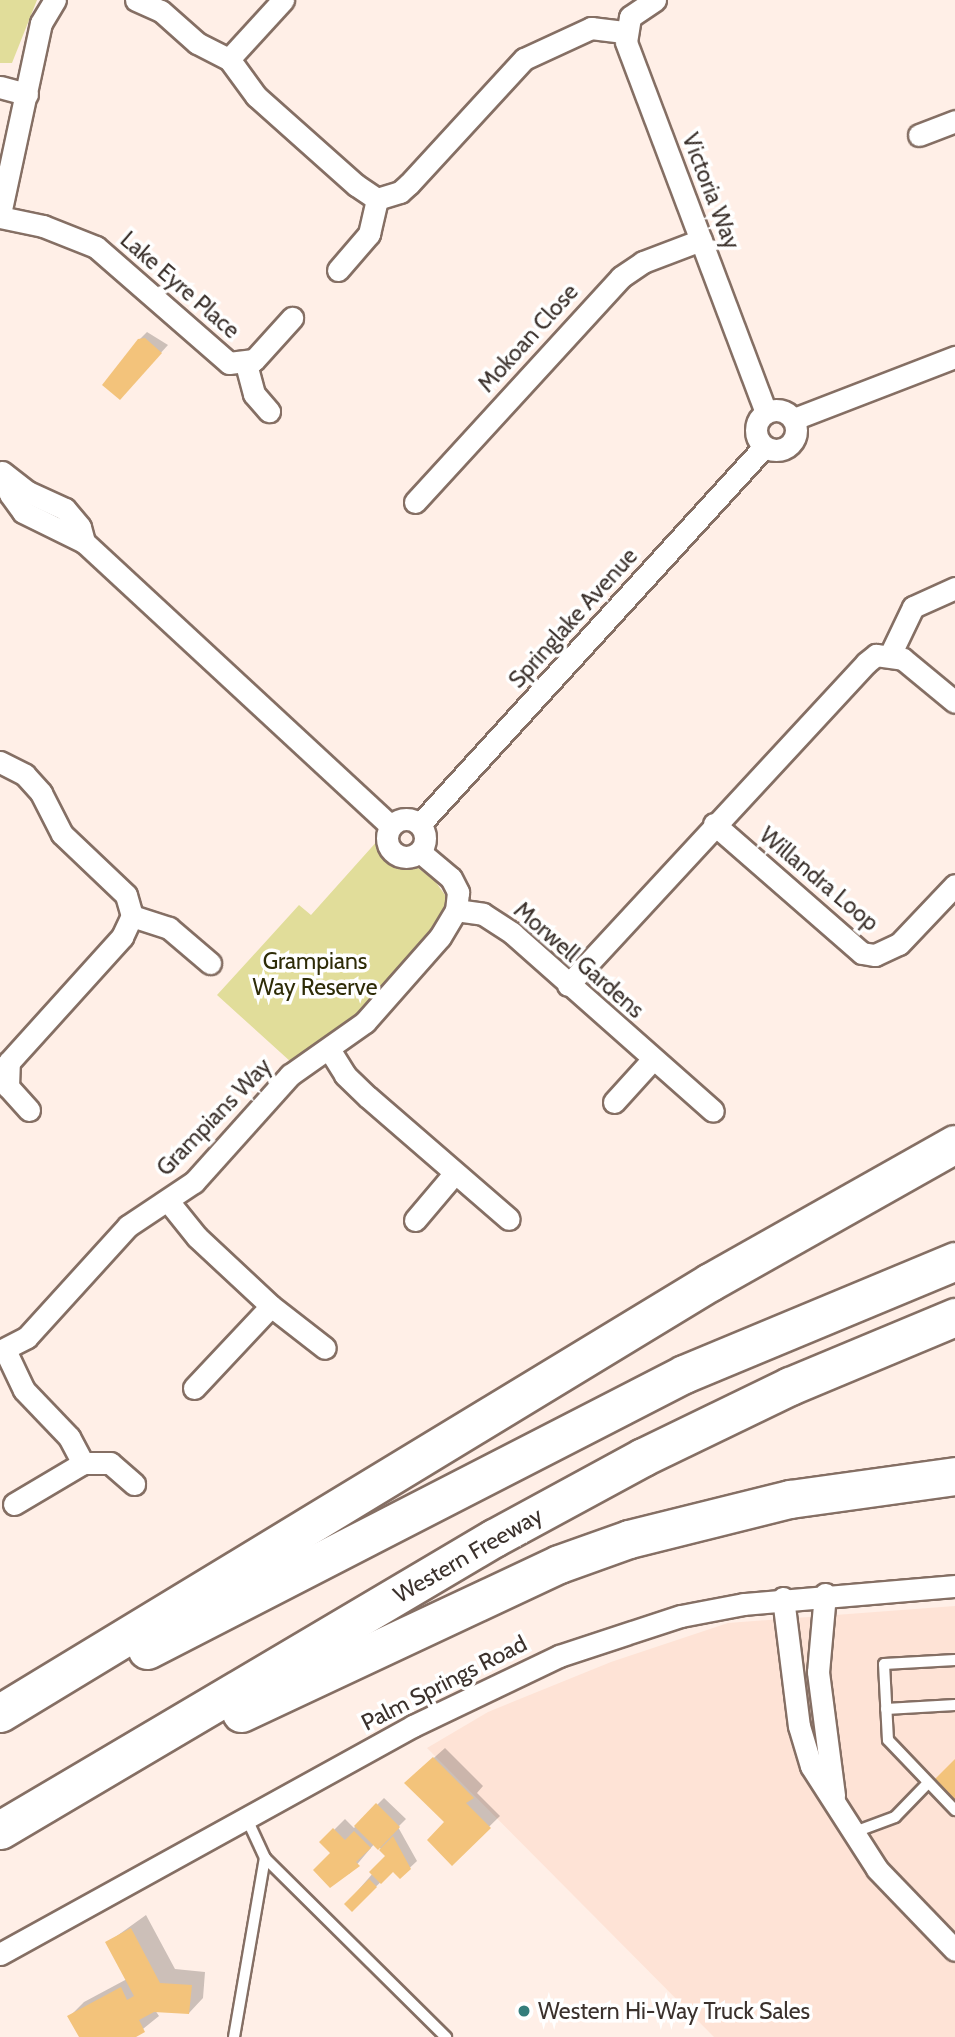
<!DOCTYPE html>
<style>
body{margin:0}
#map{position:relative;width:955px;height:2037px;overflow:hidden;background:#ffefe7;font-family:Cabin,sans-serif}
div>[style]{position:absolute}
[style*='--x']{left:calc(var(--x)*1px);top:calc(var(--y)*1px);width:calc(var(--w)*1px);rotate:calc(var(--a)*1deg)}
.built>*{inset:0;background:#fee3d6}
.green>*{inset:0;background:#e1dd9a}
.shadow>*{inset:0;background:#0003}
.building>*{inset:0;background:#f3c37b}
.roads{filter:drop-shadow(2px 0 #856f64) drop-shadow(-2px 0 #856f64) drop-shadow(0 2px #856f64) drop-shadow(0 -2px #856f64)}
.lane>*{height:10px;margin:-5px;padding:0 5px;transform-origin:5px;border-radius:5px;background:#fff}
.street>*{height:21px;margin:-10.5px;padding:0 10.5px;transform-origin:10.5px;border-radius:10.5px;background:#fff}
.street>.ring{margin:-10.5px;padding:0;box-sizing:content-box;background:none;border:21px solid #fff;border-radius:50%}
.highway>*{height:37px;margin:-18.5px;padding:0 18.5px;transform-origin:18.5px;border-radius:18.5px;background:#fff}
.dots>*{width:19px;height:19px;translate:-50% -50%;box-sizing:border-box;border:4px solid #fff;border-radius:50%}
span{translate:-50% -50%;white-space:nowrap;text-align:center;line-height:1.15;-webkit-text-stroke:7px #fff;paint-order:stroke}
.street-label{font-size:23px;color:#3b312c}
.park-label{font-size:23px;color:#2e2c07}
.poi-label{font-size:23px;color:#3b312c}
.left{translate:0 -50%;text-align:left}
</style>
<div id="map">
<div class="built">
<div style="clip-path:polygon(955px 1606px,955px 2037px,714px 2037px,427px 1748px,488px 1712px,611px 1662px,728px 1623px)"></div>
</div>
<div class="green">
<div style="clip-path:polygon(0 0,37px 0,12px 63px,0 63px)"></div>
<div style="clip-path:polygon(379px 839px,389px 860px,418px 868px,435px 881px,445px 895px,446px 911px,347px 1027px,291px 1062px,217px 995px,299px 905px,311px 915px)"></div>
</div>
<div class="shadow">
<div style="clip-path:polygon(147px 332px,168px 345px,126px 391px,139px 340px)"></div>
<div style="clip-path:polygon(445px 1748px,483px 1786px,477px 1793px,500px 1816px,452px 1863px,447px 1822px,418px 1772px)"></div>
<div style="clip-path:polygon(384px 1798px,406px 1819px,398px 1827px,417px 1861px,400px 1877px,394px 1869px,352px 1910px,346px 1904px,388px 1856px,375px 1843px,349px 1874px,322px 1842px,345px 1819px,354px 1828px)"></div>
<div style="clip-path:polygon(146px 1915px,175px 1969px,205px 1972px,203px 1998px,189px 2013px,155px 2010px,159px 2016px,133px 2037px,81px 2037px,70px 2016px,84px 2002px,127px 1979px,107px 1943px)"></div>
</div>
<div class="building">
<div style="clip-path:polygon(145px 338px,162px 353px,120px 400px,102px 385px,138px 339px)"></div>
<div style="clip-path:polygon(433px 1757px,474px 1798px,466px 1803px,491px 1828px,452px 1866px,427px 1840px,444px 1822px,404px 1783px)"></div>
<div style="clip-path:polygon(955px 1759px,955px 1800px,935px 1779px)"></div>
<div style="clip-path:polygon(376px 1803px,400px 1827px,378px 1850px,354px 1826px)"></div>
<div style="clip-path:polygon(333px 1828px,345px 1840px,354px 1831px,371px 1848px,356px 1862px,360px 1866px,330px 1888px,313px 1870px,330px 1853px,319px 1842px)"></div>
<div style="clip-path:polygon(393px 1836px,411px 1869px,400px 1879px,393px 1872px,381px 1884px,369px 1872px,385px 1856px,379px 1850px)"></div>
<div style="clip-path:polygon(369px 1879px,377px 1887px,352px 1912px,344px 1904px)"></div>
<div style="clip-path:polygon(131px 1928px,160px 1983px,192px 1985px,189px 2014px,154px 2012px,139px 2020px,145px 2032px,136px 2037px,79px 2037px,67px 2016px,121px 1987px,127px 2000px,134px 1996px,105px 1942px)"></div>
</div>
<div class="roads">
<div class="lane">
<div style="--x:955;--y:1660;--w:71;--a:176.8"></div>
<div style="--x:884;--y:1664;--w:76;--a:87"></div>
<div style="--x:888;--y:1740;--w:97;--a:46.3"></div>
<div style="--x:886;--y:1709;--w:69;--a:-3.3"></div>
<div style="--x:246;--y:1817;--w:45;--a:65.1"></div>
<div style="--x:265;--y:1858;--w:255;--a:44.7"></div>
<div style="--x:852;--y:1833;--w:46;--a:-20.4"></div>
<div style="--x:895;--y:1817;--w:47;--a:-45.9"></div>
<div style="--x:234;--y:2037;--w:182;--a:-80.2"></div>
</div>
<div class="street">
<div style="--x:136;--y:0;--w:27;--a:24"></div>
<div style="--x:161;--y:11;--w:48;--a:41.6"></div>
<div style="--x:197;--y:43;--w:36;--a:27"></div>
<div style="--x:229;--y:59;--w:46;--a:53.9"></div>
<div style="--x:256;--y:96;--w:134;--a:41.7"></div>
<div style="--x:356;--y:185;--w:25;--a:34"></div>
<div style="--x:377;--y:199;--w:24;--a:-17"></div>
<div style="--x:400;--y:192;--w:12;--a:-42"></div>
<div style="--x:409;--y:184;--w:170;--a:-47.4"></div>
<div style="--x:524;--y:59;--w:74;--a:-24.8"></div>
<div style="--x:591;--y:28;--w:35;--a:7"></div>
<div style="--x:655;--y:0;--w:30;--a:146"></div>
<div style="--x:630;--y:17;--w:25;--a:99"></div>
<div style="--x:626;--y:42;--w:396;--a:69.3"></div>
<div style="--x:229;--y:59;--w:80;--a:-47.5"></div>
<div style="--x:0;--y:87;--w:28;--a:15"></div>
<div style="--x:919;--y:135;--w:39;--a:-21"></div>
<div style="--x:0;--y:214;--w:195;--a:-77.9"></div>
<div style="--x:41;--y:23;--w:27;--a:-59"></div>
<div style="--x:0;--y:217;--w:44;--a:11.8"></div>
<div style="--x:43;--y:226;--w:57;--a:21.6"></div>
<div style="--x:96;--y:247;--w:176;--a:41.1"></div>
<div style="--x:229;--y:363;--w:25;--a:-7"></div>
<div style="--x:254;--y:360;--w:57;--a:-47.9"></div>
<div style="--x:338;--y:270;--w:48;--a:-49.3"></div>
<div style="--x:369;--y:234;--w:36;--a:-77"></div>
<div style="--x:246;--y:364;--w:31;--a:75"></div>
<div style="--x:254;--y:394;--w:23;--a:49"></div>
<div class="ring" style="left:756px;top:410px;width:19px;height:19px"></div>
<div style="--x:794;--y:419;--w:173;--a:-21.1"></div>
<div style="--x:2;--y:472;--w:33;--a:38"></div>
<div style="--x:28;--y:492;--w:41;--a:24.7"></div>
<div style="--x:65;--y:509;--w:23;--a:50"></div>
<div style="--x:80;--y:527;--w:16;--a:75"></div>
<div style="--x:4;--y:474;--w:21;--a:73"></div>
<div style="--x:10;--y:494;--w:22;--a:54"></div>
<div style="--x:23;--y:512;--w:68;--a:26.2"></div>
<div style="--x:84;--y:542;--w:418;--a:42.8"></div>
<div style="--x:415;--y:502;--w:305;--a:-47.5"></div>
<div style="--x:621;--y:277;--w:27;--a:-34"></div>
<div style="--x:643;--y:262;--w:62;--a:-20.8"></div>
<div style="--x:890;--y:655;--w:53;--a:-64.4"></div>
<div style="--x:913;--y:607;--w:46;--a:-24.3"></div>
<div style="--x:0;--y:762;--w:28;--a:27"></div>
<div style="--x:25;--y:775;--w:24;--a:48"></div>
<div style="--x:41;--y:793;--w:46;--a:62.9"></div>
<div style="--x:62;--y:834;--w:88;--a:43.6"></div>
<div style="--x:126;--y:895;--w:22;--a:74"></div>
<div style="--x:132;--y:916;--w:39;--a:18"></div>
<div style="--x:169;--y:928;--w:54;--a:40.5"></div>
<div class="ring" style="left:387px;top:819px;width:17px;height:17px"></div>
<div style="--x:420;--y:824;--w:510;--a:-47.62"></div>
<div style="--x:714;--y:824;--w:196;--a:41.1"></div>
<div style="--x:862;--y:953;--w:13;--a:9"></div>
<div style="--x:875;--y:955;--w:26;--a:-25"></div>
<div style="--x:899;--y:944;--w:81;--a:-46.5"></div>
<div style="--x:420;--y:852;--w:40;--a:40"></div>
<div style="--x:451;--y:878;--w:16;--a:63"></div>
<div style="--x:458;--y:892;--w:18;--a:96"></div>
<div style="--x:456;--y:910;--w:27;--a:8"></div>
<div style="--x:483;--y:914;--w:35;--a:33"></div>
<div style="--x:512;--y:933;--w:268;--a:41.5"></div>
<div style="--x:568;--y:985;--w:439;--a:-47.2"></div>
<div style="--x:866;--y:663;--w:13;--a:-39"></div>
<div style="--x:876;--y:655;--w:27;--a:8"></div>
<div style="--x:903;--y:659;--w:67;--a:39.6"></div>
<div style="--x:329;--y:1049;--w:31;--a:58"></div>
<div style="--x:345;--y:1075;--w:32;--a:44"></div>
<div style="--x:368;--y:1097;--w:186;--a:40.9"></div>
<div style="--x:614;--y:1102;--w:58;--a:-47.8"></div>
<div style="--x:29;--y:1110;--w:31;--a:-132"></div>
<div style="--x:8;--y:1087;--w:25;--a:-88"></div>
<div style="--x:9;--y:1062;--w:169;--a:-47.9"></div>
<div style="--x:122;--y:937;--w:23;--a:-65"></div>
<div style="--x:168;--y:1201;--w:46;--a:51.1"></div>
<div style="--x:197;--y:1237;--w:101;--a:43"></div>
<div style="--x:271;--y:1306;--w:68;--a:37.9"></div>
<div style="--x:415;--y:1220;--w:59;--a:-49.8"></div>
<div style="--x:5;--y:1350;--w:44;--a:64.6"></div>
<div style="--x:24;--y:1390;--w:65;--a:46.2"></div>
<div style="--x:69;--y:1437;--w:30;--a:62"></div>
<div style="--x:83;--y:1463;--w:27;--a:0"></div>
<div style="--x:110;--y:1463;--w:32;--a:41"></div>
<div style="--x:0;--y:1351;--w:30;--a:-27"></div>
<div style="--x:27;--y:1337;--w:150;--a:-47.7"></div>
<div style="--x:128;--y:1226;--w:79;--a:-33.7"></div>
<div style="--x:194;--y:1182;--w:144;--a:-48.1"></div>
<div style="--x:290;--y:1075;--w:92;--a:-35.2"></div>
<div style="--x:365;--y:1022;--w:113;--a:-48.6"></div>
<div style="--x:440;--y:937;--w:31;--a:-59"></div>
<div style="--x:194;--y:1388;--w:112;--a:-46.8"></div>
<div style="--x:14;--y:1504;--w:80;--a:-30.7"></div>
<div style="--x:825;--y:1594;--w:78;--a:95.1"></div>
<div style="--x:818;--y:1672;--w:125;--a:82.6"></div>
<div style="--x:783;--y:1598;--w:129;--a:82.9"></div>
<div style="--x:799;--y:1726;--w:42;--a:73.3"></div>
<div style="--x:811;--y:1766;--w:122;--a:57.3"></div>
<div style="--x:877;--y:1869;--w:112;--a:46.1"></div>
<div style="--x:0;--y:1954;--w:472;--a:-28.9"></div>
<div style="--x:413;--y:1726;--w:162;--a:-25.6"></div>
<div style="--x:559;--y:1656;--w:128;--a:-18.2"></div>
<div style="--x:681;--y:1616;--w:64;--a:-10.8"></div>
<div style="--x:744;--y:1604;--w:212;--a:-4.9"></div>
</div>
<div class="highway">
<div style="--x:147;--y:1650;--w:604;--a:-27.2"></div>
<div style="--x:684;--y:1374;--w:294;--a:-22.6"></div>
<div style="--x:0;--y:1713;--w:831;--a:-31.26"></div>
<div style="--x:710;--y:1282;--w:281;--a:-29.4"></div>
<div style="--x:241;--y:1713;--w:351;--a:-25.1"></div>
<div style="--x:559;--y:1564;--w:74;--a:-19.7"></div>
<div style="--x:629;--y:1539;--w:166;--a:-14"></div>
<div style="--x:790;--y:1499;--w:167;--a:-7.9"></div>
<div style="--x:0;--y:1830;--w:574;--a:-30.59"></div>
<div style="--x:494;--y:1538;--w:170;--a:-28.5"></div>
<div style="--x:643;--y:1457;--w:163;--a:-25.8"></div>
<div style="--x:790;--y:1386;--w:179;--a:-22.7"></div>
</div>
</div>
<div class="dots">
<div style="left:524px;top:2011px;background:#347d7b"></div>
</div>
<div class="street-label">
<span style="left:711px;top:191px;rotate:69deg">Victoria Way</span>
<span style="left:180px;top:285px;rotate:41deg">Lake Eyre Place</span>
<span style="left:528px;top:338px;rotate:-48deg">Mokoan Close</span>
<span style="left:573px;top:618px;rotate:-48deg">Springlake Avenue</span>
<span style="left:819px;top:879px;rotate:40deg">Willandra Loop</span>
<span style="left:579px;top:960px;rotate:41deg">Morwell Gardens</span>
<span style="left:214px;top:1117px;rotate:-46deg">Grampians Way</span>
<span style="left:468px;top:1555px;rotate:-30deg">Western Freeway</span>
<span style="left:444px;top:1683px;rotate:-27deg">Palm Springs Road</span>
</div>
<div class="park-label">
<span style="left:315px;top:974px">Grampians<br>Way Reserve</span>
</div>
<div class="poi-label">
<span class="left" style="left:538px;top:2011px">Western Hi-Way Truck Sales</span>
</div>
</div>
